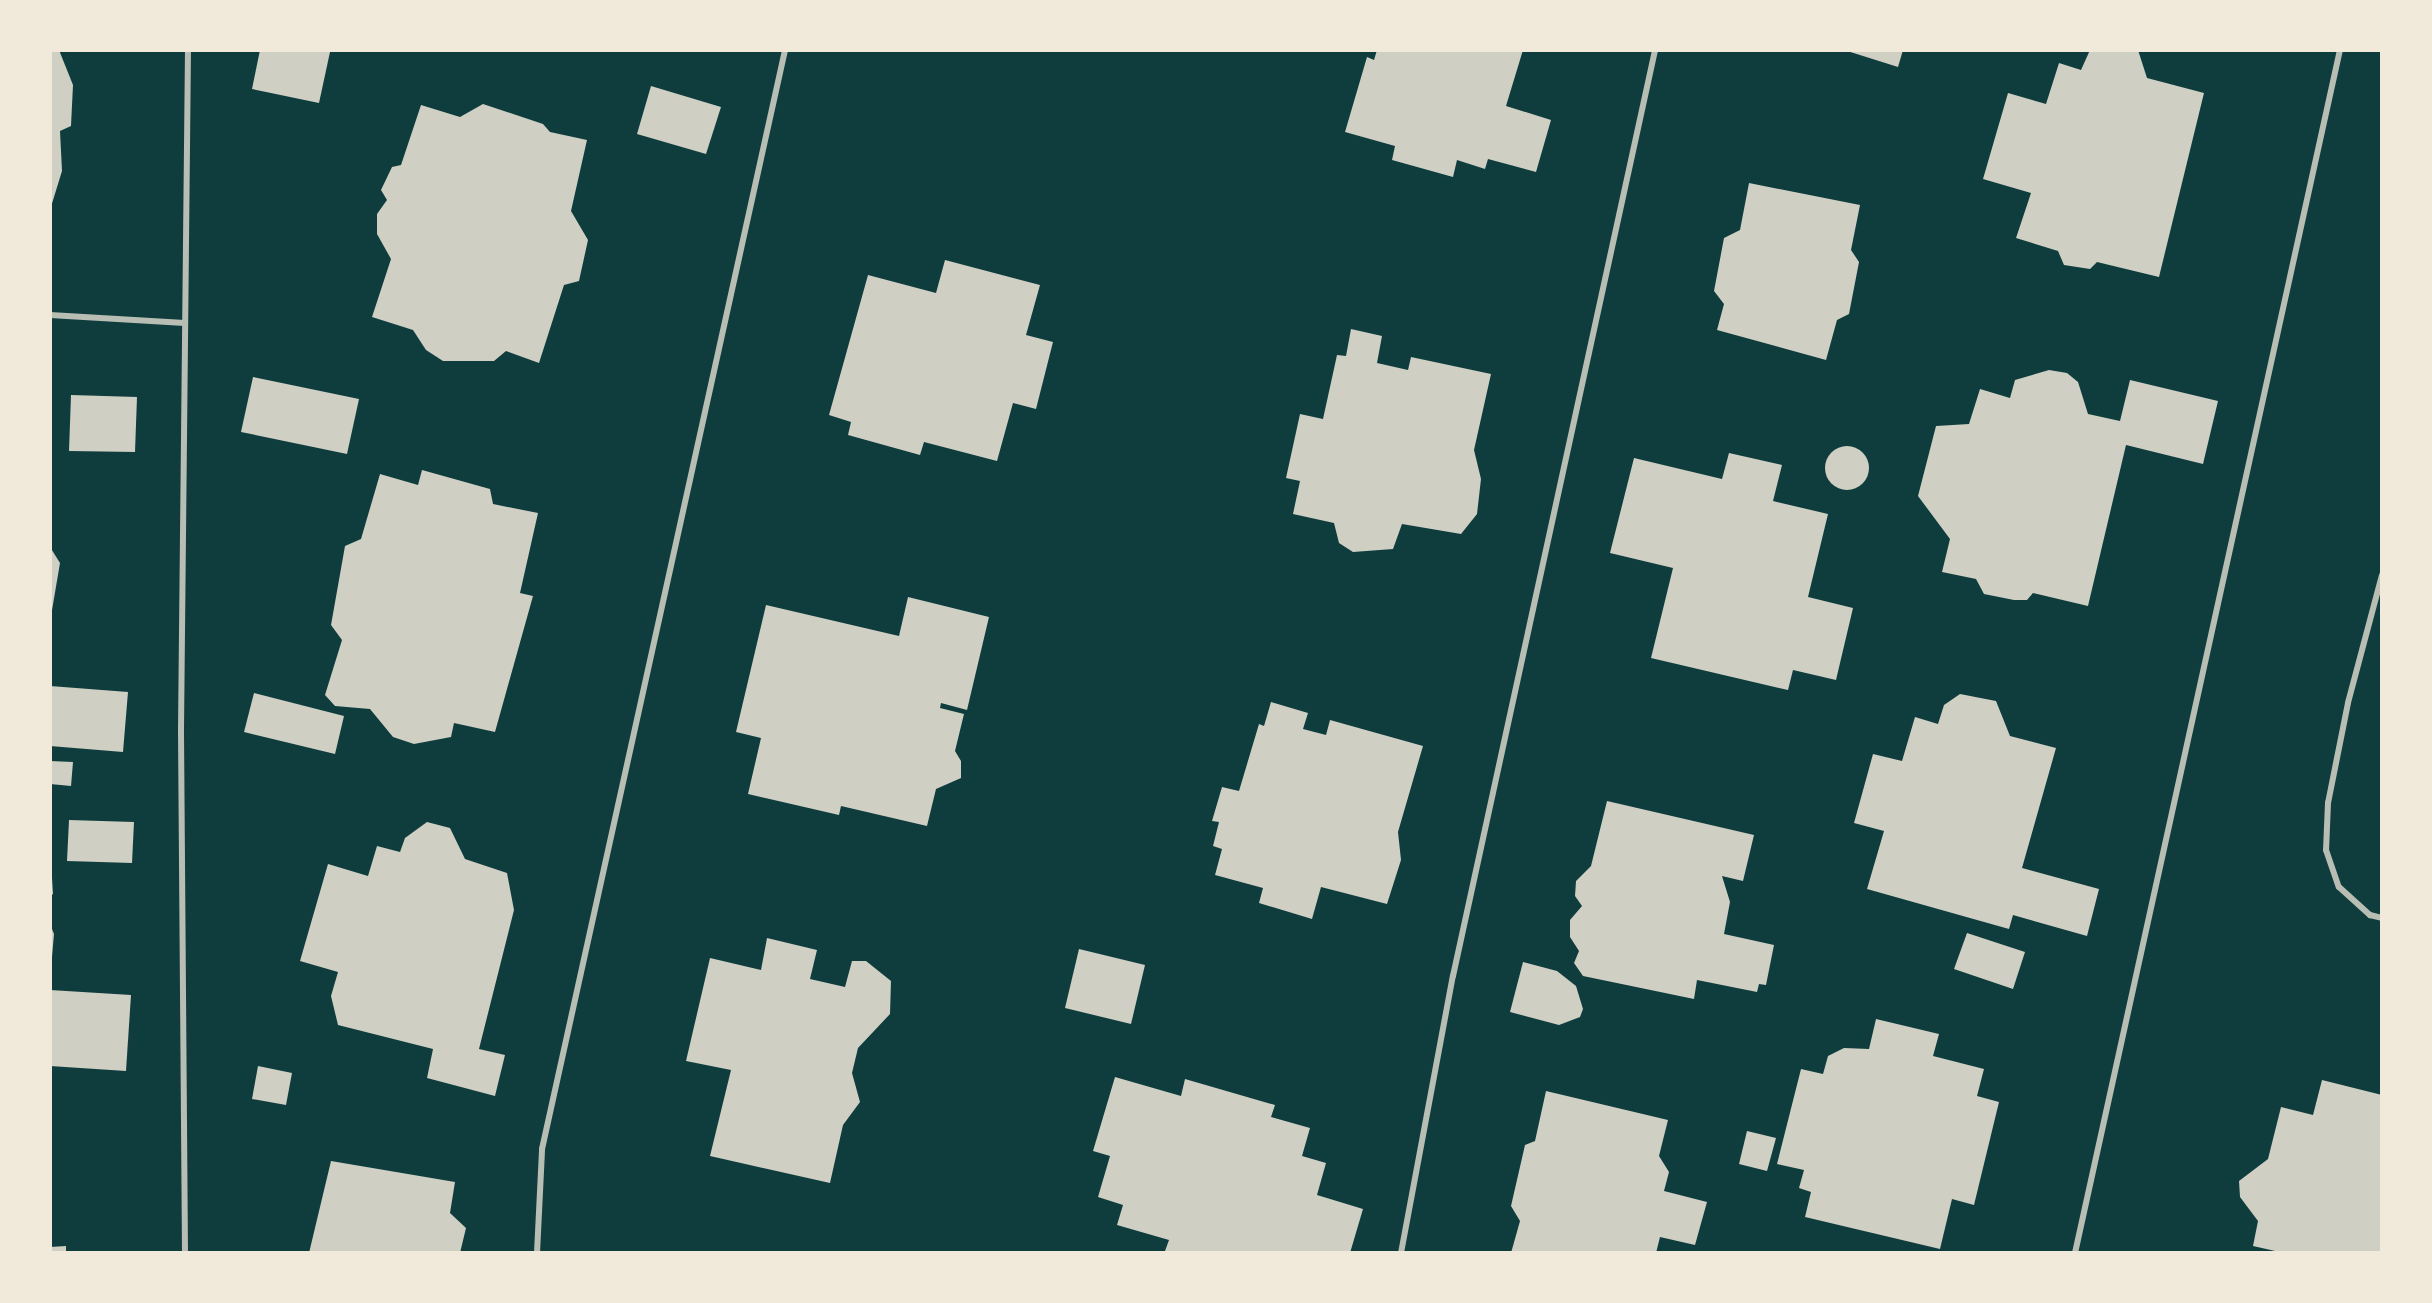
<!DOCTYPE html>
<style>
body{margin:0}
#map{position:relative;width:2432px;height:1303px;overflow:hidden;background:#0f3d3e;font-family:"Alegreya Sans",sans-serif}
div>[style]{position:absolute}
[style*='--x']{left:calc(var(--x)*1px);top:calc(var(--y)*1px);width:calc(var(--w)*1px);rotate:calc(var(--a)*1deg)}
.building>*{inset:0;background:#cfcfc3}
.round{border-radius:50%}
.service>*{height:6px;margin:-3px;padding:0 3px;transform-origin:3px;border-radius:3px;background:#b8beb3}
span{translate:-50% -50%;white-space:nowrap;text-align:center;line-height:1.15;-webkit-text-stroke:6px #f1e9da;paint-order:stroke}
.frame{position:absolute;inset:0;border:52px solid #f1e9da;pointer-events:none}
</style>
<div id="map">
<div class="building">
<div style="clip-path:polygon(50px 50px,59px 50px,73px 85px,71px 126px,60px 131px,62px 171px,50px 210px)"></div>
<div style="clip-path:polygon(260px 50px,330px 52px,319px 103px,252px 89px)"></div>
<div style="clip-path:polygon(1377px 50px,1523px 50px,1506px 106px,1551px 120px,1536px 172px,1488px 159px,1485px 169px,1457px 160px,1453px 177px,1392px 160px,1395px 146px,1345px 132px,1367px 57px,1374px 60px)"></div>
<div style="clip-path:polygon(1844px 50px,1903px 50px,1898px 67px)"></div>
<div style="clip-path:polygon(2090px 50px,2138px 50px,2147px 78px,2204px 93px,2159px 277px,2097px 262px,2090px 269px,2064px 265px,2058px 251px,2016px 238px,2031px 193px,1983px 179px,2008px 93px,2046px 104px,2059px 63px,2081px 70px)"></div>
<div style="clip-path:polygon(651px 86px,721px 107px,706px 154px,637px 134px)"></div>
<div style="clip-path:polygon(483px 104px,543px 124px,550px 132px,587px 140px,571px 211px,588px 240px,579px 281px,564px 285px,539px 363px,506px 351px,494px 361px,443px 361px,426px 350px,413px 330px,372px 317px,391px 259px,377px 234px,377px 214px,387px 200px,381px 190px,392px 167px,401px 165px,421px 105px,460px 117px)"></div>
<div style="clip-path:polygon(1749px 183px,1860px 205px,1851px 250px,1859px 262px,1849px 314px,1837px 320px,1826px 360px,1717px 330px,1724px 304px,1714px 291px,1724px 238px,1740px 230px)"></div>
<div style="clip-path:polygon(945px 260px,1040px 285px,1026px 335px,1053px 342px,1036px 409px,1013px 403px,997px 461px,924px 442px,920px 455px,848px 435px,851px 422px,829px 415px,868px 275px,936px 293px)"></div>
<div style="clip-path:polygon(1351px 329px,1382px 336px,1377px 363px,1408px 370px,1411px 357px,1491px 374px,1474px 450px,1481px 479px,1477px 514px,1461px 534px,1402px 524px,1393px 549px,1353px 552px,1339px 543px,1334px 523px,1293px 514px,1300px 481px,1286px 478px,1300px 414px,1323px 419px,1337px 355px,1346px 356px)"></div>
<div style="clip-path:polygon(2049px 370px,2067px 373px,2078px 382px,2088px 414px,2120px 421px,2130px 380px,2218px 401px,2203px 464px,2126px 445px,2088px 606px,2033px 593px,2027px 600px,2014px 600px,1984px 594px,1976px 579px,1942px 572px,1950px 539px,1918px 496px,1936px 426px,1969px 424px,1980px 389px,2010px 398px,2015px 380px)"></div>
<div style="clip-path:polygon(253px 377px,359px 399px,347px 454px,241px 432px)"></div>
<div style="clip-path:polygon(71px 395px,137px 397px,135px 452px,69px 451px)"></div>
<div class="round" style="left:1825px;top:446px;width:44px;height:44px"></div>
<div style="clip-path:polygon(1729px 453px,1782px 465px,1773px 501px,1828px 514px,1808px 597px,1853px 608px,1836px 680px,1793px 670px,1788px 690px,1651px 658px,1673px 568px,1610px 553px,1634px 458px,1722px 479px)"></div>
<div style="clip-path:polygon(422px 470px,490px 489px,493px 504px,538px 513px,520px 593px,533px 596px,495px 732px,454px 723px,451px 737px,414px 744px,393px 737px,370px 709px,335px 706px,325px 695px,342px 640px,331px 625px,345px 546px,361px 539px,380px 474px,418px 485px)"></div>
<div style="clip-path:polygon(50px 547px,60px 563px,50px 622px)"></div>
<div style="clip-path:polygon(908px 597px,989px 617px,967px 710px,941px 703px,940px 708px,964px 714px,955px 751px,961px 761px,961px 778px,936px 789px,927px 826px,841px 806px,839px 815px,748px 794px,761px 738px,736px 732px,766px 605px,899px 636px)"></div>
<div style="clip-path:polygon(50px 686px,128px 692px,123px 752px,50px 746px)"></div>
<div style="clip-path:polygon(254px 693px,344px 716px,335px 754px,244px 732px)"></div>
<div style="clip-path:polygon(1960px 694px,1996px 701px,2010px 736px,2056px 748px,2022px 868px,2099px 889px,2087px 936px,2013px 915px,2009px 929px,1867px 889px,1884px 831px,1854px 823px,1873px 754px,1902px 761px,1915px 717px,1938px 724px,1944px 705px)"></div>
<div style="clip-path:polygon(1271px 702px,1308px 713px,1303px 729px,1326px 735px,1330px 720px,1423px 746px,1398px 832px,1401px 860px,1387px 904px,1321px 887px,1312px 919px,1259px 903px,1263px 888px,1215px 875px,1222px 849px,1213px 846px,1219px 822px,1212px 821px,1222px 787px,1239px 791px,1259px 724px,1264px 726px)"></div>
<div style="clip-path:polygon(50px 761px,73px 762px,71px 786px,50px 784px)"></div>
<div style="clip-path:polygon(1607px 801px,1754px 835px,1743px 881px,1722px 876px,1730px 902px,1724px 934px,1774px 945px,1766px 985px,1759px 984px,1757px 992px,1697px 980px,1694px 999px,1583px 976px,1574px 963px,1579px 951px,1570px 937px,1570px 920px,1582px 906px,1575px 896px,1576px 881px,1591px 866px)"></div>
<div style="clip-path:polygon(69px 820px,134px 822px,132px 863px,67px 861px)"></div>
<div style="clip-path:polygon(427px 822px,450px 828px,465px 859px,507px 873px,514px 910px,479px 1049px,505px 1055px,495px 1096px,427px 1078px,433px 1049px,338px 1025px,331px 996px,338px 972px,300px 961px,328px 864px,368px 876px,377px 846px,400px 852px,405px 838px)"></div>
<div style="clip-path:polygon(50px 847px,53px 894px,50px 896px)"></div>
<div style="clip-path:polygon(50px 924px,54px 934px,52px 957px,50px 957px)"></div>
<div style="clip-path:polygon(1967px 933px,2025px 952px,2013px 989px,1954px 969px)"></div>
<div style="clip-path:polygon(767px 938px,817px 950px,810px 979px,845px 987px,852px 961px,866px 961px,891px 981px,890px 1014px,858px 1048px,852px 1073px,860px 1102px,843px 1125px,830px 1183px,710px 1156px,731px 1070px,686px 1061px,710px 958px,761px 970px)"></div>
<div style="clip-path:polygon(1079px 949px,1145px 965px,1131px 1024px,1065px 1008px)"></div>
<div style="clip-path:polygon(1523px 962px,1557px 971px,1576px 986px,1583px 1009px,1580px 1017px,1559px 1025px,1510px 1012px)"></div>
<div style="clip-path:polygon(50px 990px,131px 995px,126px 1071px,50px 1066px)"></div>
<div style="clip-path:polygon(1876px 1019px,1939px 1034px,1933px 1056px,1984px 1069px,1977px 1096px,1999px 1102px,1974px 1205px,1952px 1199px,1940px 1249px,1805px 1217px,1811px 1192px,1799px 1188px,1804px 1170px,1777px 1164px,1801px 1069px,1823px 1074px,1828px 1056px,1844px 1048px,1869px 1049px)"></div>
<div style="clip-path:polygon(258px 1066px,292px 1073px,286px 1105px,252px 1099px)"></div>
<div style="clip-path:polygon(1115px 1077px,1181px 1096px,1185px 1079px,1275px 1105px,1271px 1117px,1310px 1128px,1302px 1156px,1326px 1163px,1317px 1195px,1363px 1209px,1350px 1253px,1173px 1253px,1165px 1251px,1169px 1240px,1117px 1225px,1123px 1205px,1098px 1197px,1110px 1156px,1093px 1151px)"></div>
<div style="clip-path:polygon(2322px 1080px,2382px 1095px,2382px 1253px,2284px 1253px,2253px 1246px,2258px 1221px,2240px 1197px,2239px 1181px,2268px 1159px,2281px 1107px,2313px 1115px)"></div>
<div style="clip-path:polygon(1546px 1091px,1668px 1120px,1659px 1156px,1669px 1172px,1664px 1191px,1707px 1202px,1695px 1245px,1660px 1237px,1656px 1253px,1511px 1253px,1520px 1221px,1511px 1206px,1525px 1145px,1535px 1141px)"></div>
<div style="clip-path:polygon(1747px 1131px,1776px 1138px,1767px 1171px,1739px 1164px)"></div>
<div style="clip-path:polygon(331px 1161px,455px 1182px,450px 1213px,466px 1228px,460px 1253px,309px 1253px)"></div>
<div style="clip-path:polygon(66px 1246px,66px 1253px,50px 1253px,50px 1247px)"></div>
</div>
<div class="service">
<div style="--x:50;--y:315;--w:135;--a:3.4"></div>
<div style="--x:2382;--y:575;--w:132;--a:104.9"></div>
<div style="--x:2348;--y:703;--w:102;--a:101.3"></div>
<div style="--x:2328;--y:803;--w:47;--a:92.4"></div>
<div style="--x:2326;--y:850;--w:39;--a:71"></div>
<div style="--x:2339;--y:887;--w:42;--a:42.1"></div>
<div style="--x:2370;--y:915;--w:12;--a:14"></div>
<div style="--x:185;--y:1253;--w:524;--a:-90.44"></div>
<div style="--x:181;--y:729;--w:679;--a:-89.41"></div>
<div style="--x:537;--y:1253;--w:104;--a:-87.2"></div>
<div style="--x:542;--y:1149;--w:1126;--a:-77.53"></div>
<div style="--x:1401;--y:1253;--w:282;--a:-79.4"></div>
<div style="--x:1453;--y:976;--w:948;--a:-77.69"></div>
<div style="--x:2075;--y:1253;--w:1232;--a:-77.58"></div>
</div>
<div class="frame"></div>
</div>
